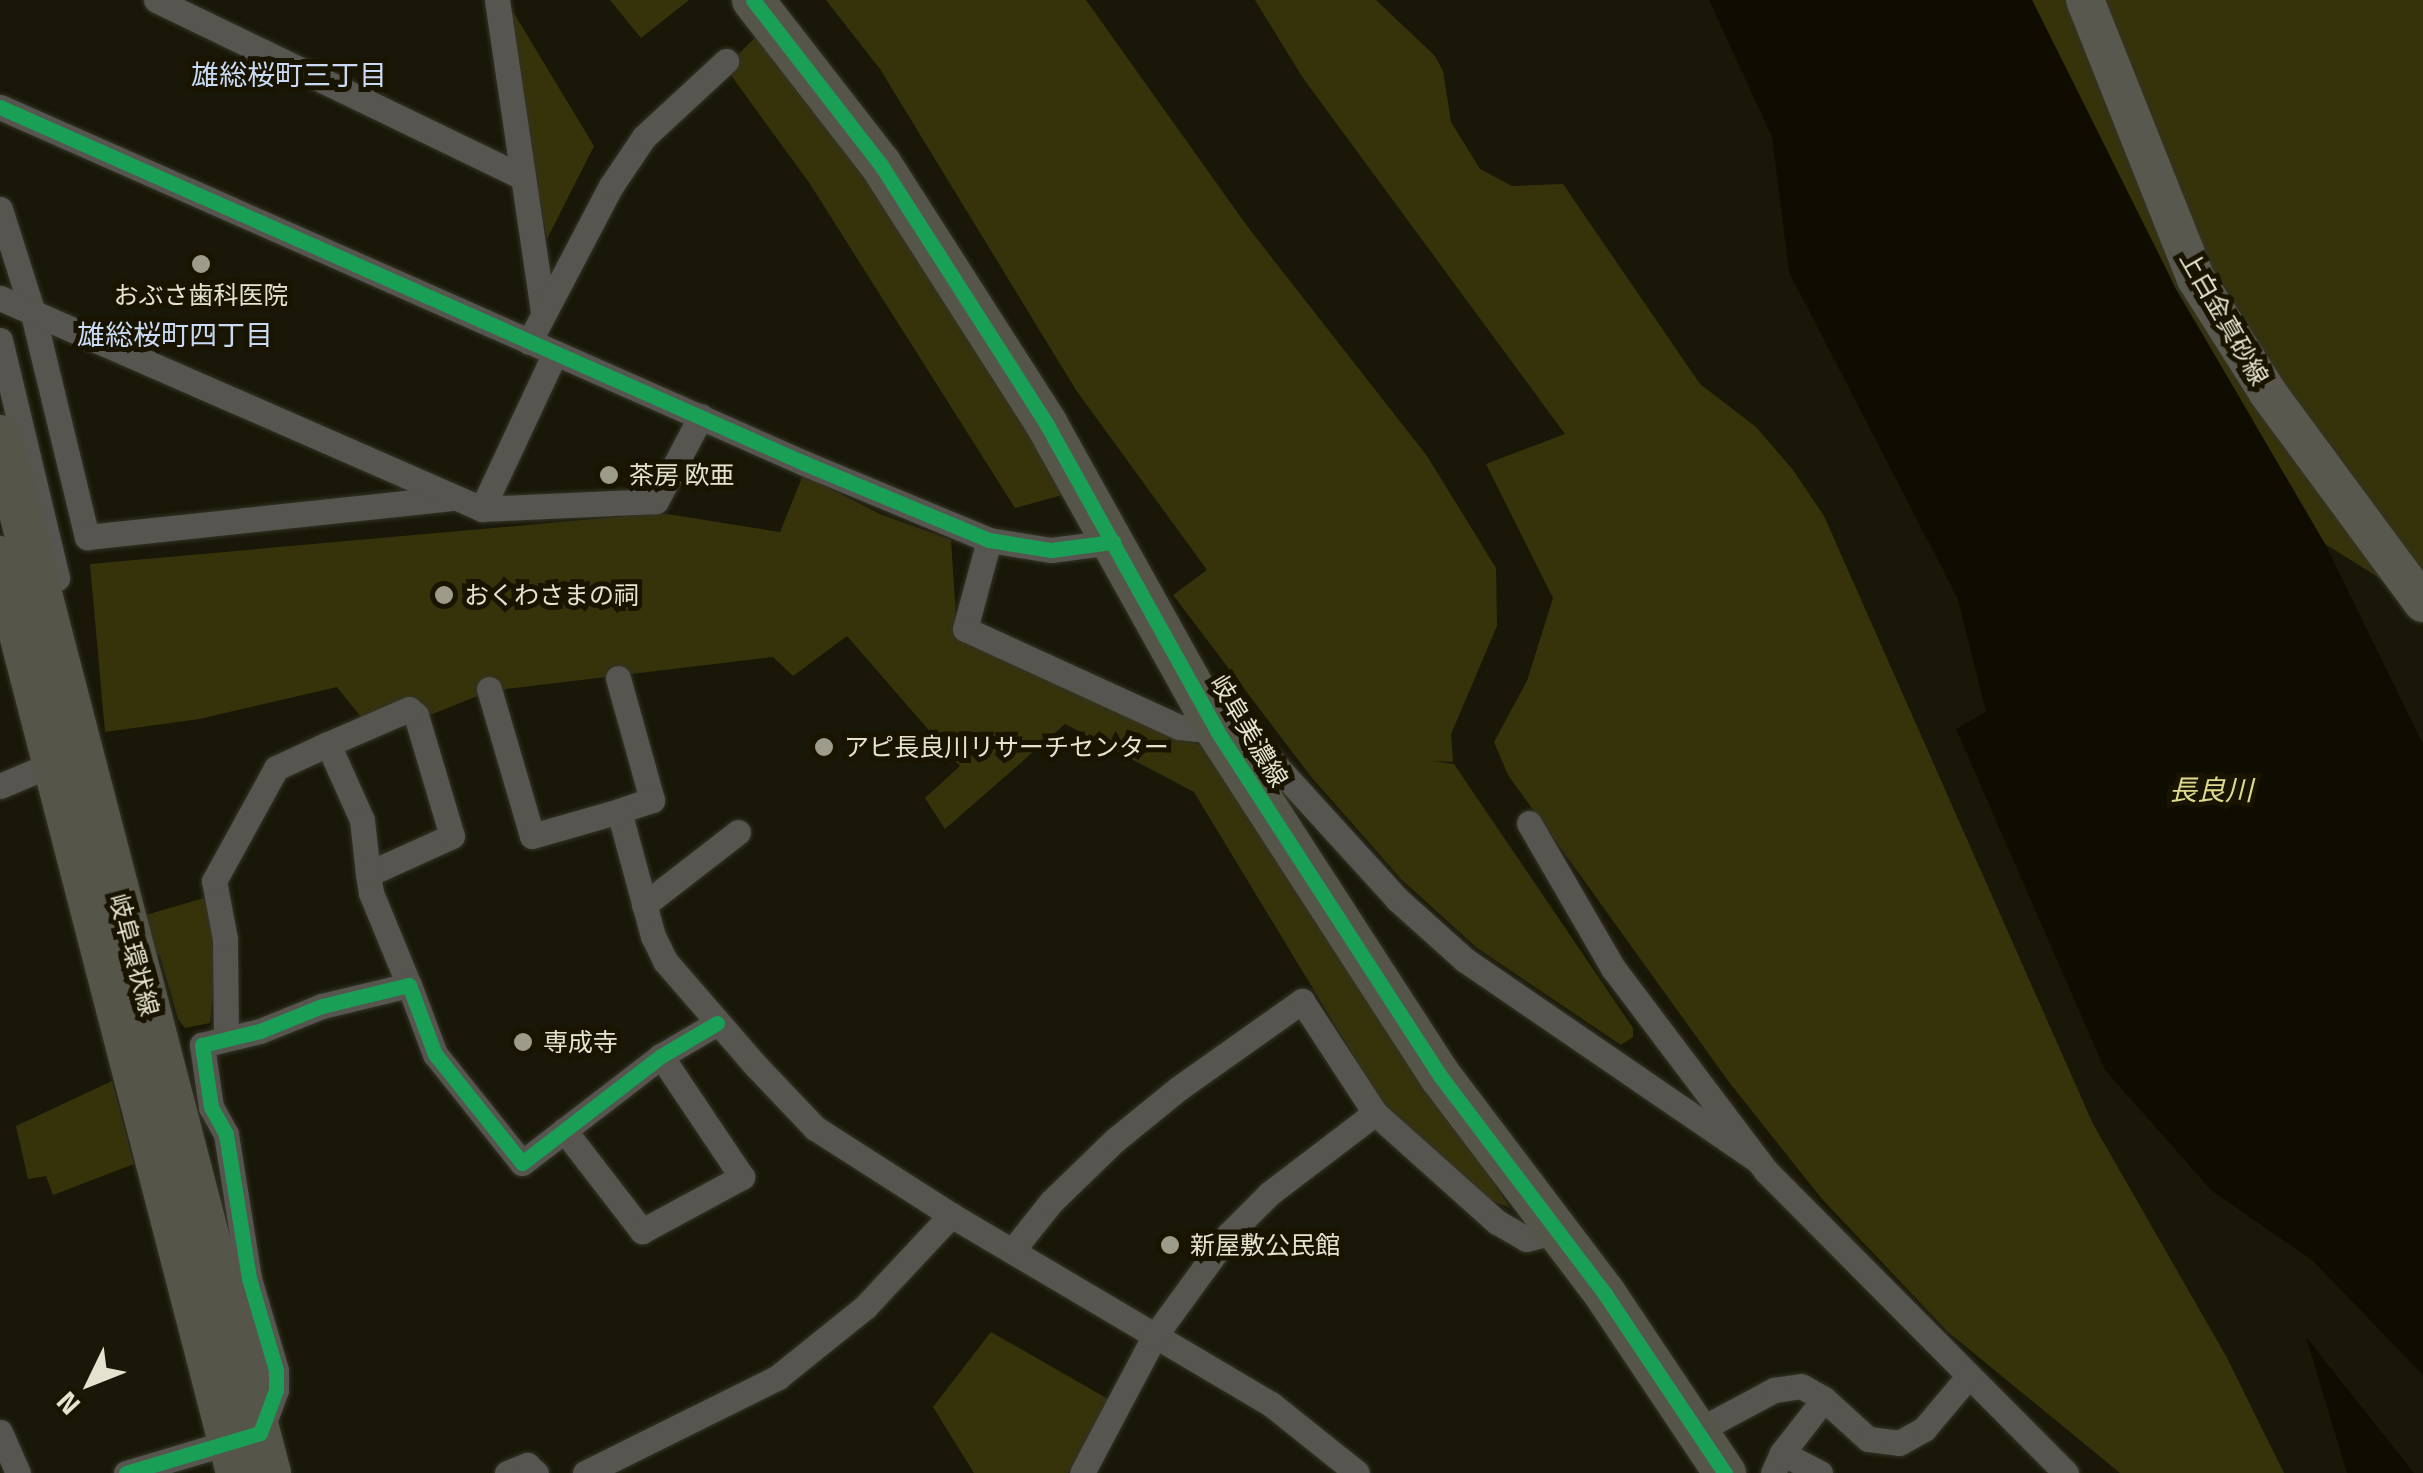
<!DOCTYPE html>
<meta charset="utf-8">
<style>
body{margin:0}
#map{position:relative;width:2423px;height:1473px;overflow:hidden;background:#191808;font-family:"Titillium Web","Noto Sans JP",sans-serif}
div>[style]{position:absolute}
.green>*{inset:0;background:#36330b}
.water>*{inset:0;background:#0f0c01}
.roads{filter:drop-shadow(0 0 2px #343326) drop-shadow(0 0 2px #343326)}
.minor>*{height:25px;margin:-12.5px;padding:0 12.5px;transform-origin:12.5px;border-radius:12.5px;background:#56554f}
.secondary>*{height:38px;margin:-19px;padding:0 19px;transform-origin:19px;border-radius:19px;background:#58584f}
.primary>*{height:42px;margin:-21px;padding:0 21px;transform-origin:21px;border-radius:21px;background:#56554a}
.cycleway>*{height:15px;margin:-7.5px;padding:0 7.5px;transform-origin:7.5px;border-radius:7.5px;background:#1a9f57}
.dots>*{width:28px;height:28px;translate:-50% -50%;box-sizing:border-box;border:5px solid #181400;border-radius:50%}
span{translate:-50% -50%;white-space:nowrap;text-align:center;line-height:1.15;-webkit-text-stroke:10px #181400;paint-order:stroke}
.poi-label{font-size:25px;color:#e4e3d0}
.left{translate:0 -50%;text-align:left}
.street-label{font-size:25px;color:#e4e3d0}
.neighbourhood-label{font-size:28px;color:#cad9f4}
.water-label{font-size:28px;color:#e0da8f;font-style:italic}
.north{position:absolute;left:40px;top:1333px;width:100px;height:100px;-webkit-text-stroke:8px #181400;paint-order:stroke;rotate:227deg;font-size:28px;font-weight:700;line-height:40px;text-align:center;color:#e4e3d0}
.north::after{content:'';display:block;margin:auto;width:35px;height:45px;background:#e4e3d0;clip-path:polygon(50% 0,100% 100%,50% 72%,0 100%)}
</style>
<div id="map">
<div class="green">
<div style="clip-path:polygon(610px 0,689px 0,641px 38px)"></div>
<div style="clip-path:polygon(826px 0,1086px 0,1247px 226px,1427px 456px,1496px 568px,1497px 626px,1451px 734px,1453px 762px,1432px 761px,1454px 764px,1633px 1028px,1633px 1037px,1621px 1045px,1477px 948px,1402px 880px,1312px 778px,1173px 595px,1207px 570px,1076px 390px,880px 69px)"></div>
<div style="clip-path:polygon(1255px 0,1376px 0,1435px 56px,1443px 71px,1451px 122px,1480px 169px,1512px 186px,1563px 184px,1700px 384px,1756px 427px,1793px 470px,1824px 516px,2093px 1124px,2226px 1356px,2284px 1473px,2120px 1473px,1948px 1332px,1822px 1199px,1729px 1082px,1508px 775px,1494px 742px,1527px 681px,1553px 598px,1486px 464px,1565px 434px,1303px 78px)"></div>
<div style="clip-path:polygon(2032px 0,2423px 0,2423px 605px,2325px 544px,2176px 289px)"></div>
<div style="clip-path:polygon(509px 5px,594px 146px,547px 239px,526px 130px)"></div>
<div style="clip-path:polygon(757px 36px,849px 150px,1066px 494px,1015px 508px,810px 184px,725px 67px)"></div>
<div style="clip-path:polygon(803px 475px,880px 514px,951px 540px,957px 632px,1214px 752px,1510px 1208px,1488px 1199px,1381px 1101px,1194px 792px,1065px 724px,945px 829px,925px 798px,960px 766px,847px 636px,793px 676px,773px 657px,706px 665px,490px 691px,430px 715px,414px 701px,365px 722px,337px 687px,199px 719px,105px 732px,90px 564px,661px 513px,780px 532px)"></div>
<div style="clip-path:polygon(204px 898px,217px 943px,210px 1023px,185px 1028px,178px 1019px,160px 956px,152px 948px,146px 915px)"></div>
<div style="clip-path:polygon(112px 1081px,134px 1164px,53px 1195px,46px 1176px,28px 1179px,16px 1126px)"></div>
<div style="clip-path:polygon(991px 1332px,1108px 1399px,1068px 1473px,974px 1473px,933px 1407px)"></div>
</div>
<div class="water">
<div style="clip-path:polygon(1709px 0,2032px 0,2176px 289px,2325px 544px,2423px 744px,2423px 1375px,2312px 1260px,2212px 1191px,2105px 1070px,1956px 729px,1986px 712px,1958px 599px,1789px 272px,1772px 137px)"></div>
<div style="clip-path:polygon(2306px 1337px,2414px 1473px,2347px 1473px)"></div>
</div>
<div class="roads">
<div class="minor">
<div style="left:156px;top:0;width:407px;rotate:25.8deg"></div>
<div style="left:497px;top:0;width:314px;rotate:81.6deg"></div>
<div style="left:0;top:107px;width:879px;rotate:23.88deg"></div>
<div style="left:804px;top:463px;width:200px;rotate:22.6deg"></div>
<div style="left:989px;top:540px;width:63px;rotate:9.2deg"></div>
<div style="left:1051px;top:550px;width:63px;rotate:-7.4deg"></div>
<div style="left:0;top:209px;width:106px;rotate:72.4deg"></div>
<div style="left:32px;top:310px;width:234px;rotate:76.4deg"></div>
<div style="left:87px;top:537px;width:365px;rotate:-6.1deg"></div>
<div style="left:0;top:298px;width:526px;rotate:23.64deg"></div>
<div style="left:482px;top:509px;width:174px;rotate:-2.6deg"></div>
<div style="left:656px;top:501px;width:96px;rotate:-62.1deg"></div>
<div style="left:0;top:340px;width:245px;rotate:76.5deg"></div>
<div style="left:529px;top:342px;width:176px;rotate:-62.3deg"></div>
<div style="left:611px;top:186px;width:59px;rotate:-56deg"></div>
<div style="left:644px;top:137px;width:112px;rotate:-42.8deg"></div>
<div style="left:482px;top:509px;width:172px;rotate:-64.9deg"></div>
<div style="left:989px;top:540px;width:92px;rotate:105.1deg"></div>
<div style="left:965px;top:629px;width:235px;rotate:24.6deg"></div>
<div style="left:1179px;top:727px;width:38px;rotate:6deg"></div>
<div style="left:1217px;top:731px;width:44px;rotate:20.1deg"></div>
<div style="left:1258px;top:746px;width:207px;rotate:47.7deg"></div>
<div style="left:1397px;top:899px;width:91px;rotate:41.9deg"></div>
<div style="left:1465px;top:960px;width:356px;rotate:34.4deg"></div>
<div style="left:618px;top:678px;width:127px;rotate:74.4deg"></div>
<div style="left:652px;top:800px;width:35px;rotate:162deg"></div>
<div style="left:619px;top:811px;width:130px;rotate:74.8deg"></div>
<div style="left:653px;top:936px;width:28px;rotate:64deg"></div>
<div style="left:665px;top:961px;width:139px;rotate:49.1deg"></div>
<div style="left:756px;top:1066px;width:86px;rotate:46.4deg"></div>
<div style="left:815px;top:1128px;width:161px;rotate:32.6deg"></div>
<div style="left:951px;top:1215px;width:372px;rotate:30.6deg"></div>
<div style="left:1271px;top:1404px;width:110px;rotate:38.7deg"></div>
<div style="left:489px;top:689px;width:153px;rotate:73.7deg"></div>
<div style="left:532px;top:836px;width:91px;rotate:-16deg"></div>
<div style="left:0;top:786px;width:56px;rotate:-22.9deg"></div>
<div style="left:1529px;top:823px;width:168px;rotate:59.9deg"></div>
<div style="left:1613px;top:968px;width:254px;rotate:53deg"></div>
<div style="left:1766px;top:1171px;width:426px;rotate:45.2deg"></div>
<div style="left:368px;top:874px;width:92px;rotate:-24.3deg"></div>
<div style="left:452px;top:836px;width:126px;rotate:-106.6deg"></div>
<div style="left:416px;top:715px;width:9px;rotate:-139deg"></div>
<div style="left:409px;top:709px;width:88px;rotate:156.6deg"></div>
<div style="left:328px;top:744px;width:83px;rotate:65.9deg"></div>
<div style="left:362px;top:820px;width:54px;rotate:83.7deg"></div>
<div style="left:368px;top:874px;width:19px;rotate:81deg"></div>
<div style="left:371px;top:893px;width:100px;rotate:67.6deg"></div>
<div style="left:644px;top:905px;width:119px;rotate:-37.8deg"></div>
<div style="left:226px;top:1038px;width:99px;rotate:-90.6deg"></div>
<div style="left:225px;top:939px;width:59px;rotate:-100.7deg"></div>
<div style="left:214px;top:881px;width:129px;rotate:-61.2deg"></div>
<div style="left:276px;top:768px;width:57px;rotate:-24.8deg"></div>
<div style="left:564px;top:1130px;width:128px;rotate:52.3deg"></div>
<div style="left:642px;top:1231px;width:114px;rotate:-28.4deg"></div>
<div style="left:742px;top:1177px;width:146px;rotate:-123.8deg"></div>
<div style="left:1012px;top:1251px;width:63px;rotate:-51.5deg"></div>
<div style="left:1051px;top:1202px;width:89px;rotate:-44.1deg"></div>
<div style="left:1115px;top:1140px;width:82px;rotate:-39.1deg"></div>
<div style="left:1179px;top:1088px;width:151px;rotate:-35.3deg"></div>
<div style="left:1302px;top:1001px;width:134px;rotate:56.9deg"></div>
<div style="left:1375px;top:1113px;width:164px;rotate:41.8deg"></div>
<div style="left:1497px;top:1222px;width:34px;rotate:30deg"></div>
<div style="left:1526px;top:1239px;width:29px;rotate:-14deg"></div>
<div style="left:1699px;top:1430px;width:85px;rotate:-28.1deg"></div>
<div style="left:1774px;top:1390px;width:27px;rotate:-8deg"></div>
<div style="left:1801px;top:1386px;width:26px;rotate:29deg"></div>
<div style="left:1824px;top:1399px;width:59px;rotate:42.3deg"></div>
<div style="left:1868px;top:1439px;width:31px;rotate:7deg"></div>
<div style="left:1899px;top:1443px;width:29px;rotate:-29deg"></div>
<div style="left:1924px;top:1429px;width:67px;rotate:-49.9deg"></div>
<div style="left:0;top:1432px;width:45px;rotate:66.3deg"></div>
<div style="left:1782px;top:1453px;width:43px;rotate:27.8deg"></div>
<div style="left:126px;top:1473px;width:140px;rotate:-16.6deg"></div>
<div style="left:260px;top:1433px;width:46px;rotate:-69.6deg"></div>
<div style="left:276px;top:1390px;width:20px;rotate:-90deg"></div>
<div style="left:276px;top:1370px;width:96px;rotate:-106.4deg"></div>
<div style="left:249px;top:1278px;width:146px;rotate:-99.1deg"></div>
<div style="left:226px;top:1134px;width:31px;rotate:-119deg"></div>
<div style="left:211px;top:1107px;width:63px;rotate:-98.3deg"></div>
<div style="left:202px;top:1045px;width:60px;rotate:-13.6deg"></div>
<div style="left:260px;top:1031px;width:67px;rotate:-22deg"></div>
<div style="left:322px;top:1006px;width:89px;rotate:-13.6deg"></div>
<div style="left:409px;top:985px;width:74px;rotate:69.4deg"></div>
<div style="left:435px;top:1054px;width:139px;rotate:51.4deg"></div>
<div style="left:522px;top:1163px;width:175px;rotate:-37.6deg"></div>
<div style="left:661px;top:1056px;width:65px;rotate:-30.5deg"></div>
<div style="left:507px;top:1473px;width:22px;rotate:-22deg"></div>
<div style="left:527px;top:1465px;width:12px;rotate:42deg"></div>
<div style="left:585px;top:1473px;width:216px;rotate:-26.4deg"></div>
<div style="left:778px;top:1377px;width:112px;rotate:-38.8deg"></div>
<div style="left:865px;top:1307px;width:126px;rotate:-46.9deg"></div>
<div style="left:1082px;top:1473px;width:154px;rotate:-62.1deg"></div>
<div style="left:1154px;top:1337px;width:127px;rotate:-53.9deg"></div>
<div style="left:1229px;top:1234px;width:58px;rotate:-45deg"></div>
<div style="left:1270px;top:1193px;width:132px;rotate:-37.3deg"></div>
<div style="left:1773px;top:1473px;width:22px;rotate:-66deg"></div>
<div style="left:1782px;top:1453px;width:68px;rotate:-52.1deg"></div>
</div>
<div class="secondary">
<div style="left:2085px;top:0;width:300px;rotate:68.3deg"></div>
<div style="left:2196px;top:279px;width:135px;rotate:57.7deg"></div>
<div style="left:2268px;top:393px;width:261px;rotate:53.6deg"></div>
</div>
<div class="primary">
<div style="left:753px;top:0;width:209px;rotate:52.2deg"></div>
<div style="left:881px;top:165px;width:308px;rotate:57.4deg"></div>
<div style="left:1047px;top:425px;width:350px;rotate:60.9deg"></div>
<div style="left:1217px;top:731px;width:412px;rotate:57.1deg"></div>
<div style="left:1441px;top:1077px;width:272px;rotate:52.9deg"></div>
<div style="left:1605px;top:1294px;width:216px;rotate:56.2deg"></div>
<div style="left:0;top:436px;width:1072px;rotate:75.41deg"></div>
<div style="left:0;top:557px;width:946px;rotate:75.49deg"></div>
</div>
</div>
<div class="cycleway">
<div style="left:753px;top:0;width:209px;rotate:52.2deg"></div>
<div style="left:881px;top:165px;width:308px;rotate:57.4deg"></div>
<div style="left:1047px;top:425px;width:350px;rotate:60.9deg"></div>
<div style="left:1217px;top:731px;width:412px;rotate:57.1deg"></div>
<div style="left:1441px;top:1077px;width:272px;rotate:52.9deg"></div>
<div style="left:1605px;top:1294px;width:216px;rotate:56.2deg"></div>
<div style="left:0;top:107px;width:879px;rotate:23.88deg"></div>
<div style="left:804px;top:463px;width:200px;rotate:22.6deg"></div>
<div style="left:989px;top:540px;width:63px;rotate:9.2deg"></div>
<div style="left:1051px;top:550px;width:63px;rotate:-7.4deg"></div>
<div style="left:126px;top:1473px;width:140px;rotate:-16.6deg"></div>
<div style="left:260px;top:1433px;width:46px;rotate:-69.6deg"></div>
<div style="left:276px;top:1390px;width:20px;rotate:-90deg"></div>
<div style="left:276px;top:1370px;width:96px;rotate:-106.4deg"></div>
<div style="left:249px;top:1278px;width:146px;rotate:-99.1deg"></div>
<div style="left:226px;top:1134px;width:31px;rotate:-119deg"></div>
<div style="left:211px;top:1107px;width:63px;rotate:-98.3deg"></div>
<div style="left:202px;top:1045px;width:60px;rotate:-13.6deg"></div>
<div style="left:260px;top:1031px;width:67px;rotate:-22deg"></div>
<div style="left:322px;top:1006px;width:89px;rotate:-13.6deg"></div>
<div style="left:409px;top:985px;width:74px;rotate:69.4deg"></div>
<div style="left:435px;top:1054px;width:139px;rotate:51.4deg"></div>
<div style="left:522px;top:1163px;width:175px;rotate:-37.6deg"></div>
<div style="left:661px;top:1056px;width:65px;rotate:-30.5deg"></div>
</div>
<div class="dots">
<div style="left:201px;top:264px;background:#9d9c8a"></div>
<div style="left:609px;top:475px;background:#9d9c8a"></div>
<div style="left:444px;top:595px;background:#9d9c8a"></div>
<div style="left:824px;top:747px;background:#9d9c8a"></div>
<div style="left:523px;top:1042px;background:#9d9c8a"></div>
<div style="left:1170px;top:1245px;background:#9d9c8a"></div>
</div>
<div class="poi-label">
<span style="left:201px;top:295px">おぶさ歯科医院</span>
<span class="left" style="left:629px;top:475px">茶房 欧亜</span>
<span class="left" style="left:464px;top:595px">おくわさまの祠</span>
<span class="left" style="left:844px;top:747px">アピ長良川リサーチセンター</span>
<span class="left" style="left:543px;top:1042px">専成寺</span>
<span class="left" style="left:1190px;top:1245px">新屋敷公民館</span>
</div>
<div class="street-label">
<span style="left:2224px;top:318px;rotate:60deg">上白金真砂線</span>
<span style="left:1249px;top:731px;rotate:59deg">岐阜美濃線</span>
<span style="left:134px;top:955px;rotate:75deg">岐阜環状線</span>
</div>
<div class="neighbourhood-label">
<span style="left:289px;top:75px">雄総桜町三丁目</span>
<span style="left:175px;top:335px">雄総桜町四丁目</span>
</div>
<div class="water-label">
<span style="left:2211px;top:790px">長良川</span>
</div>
<div class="north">N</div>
</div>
